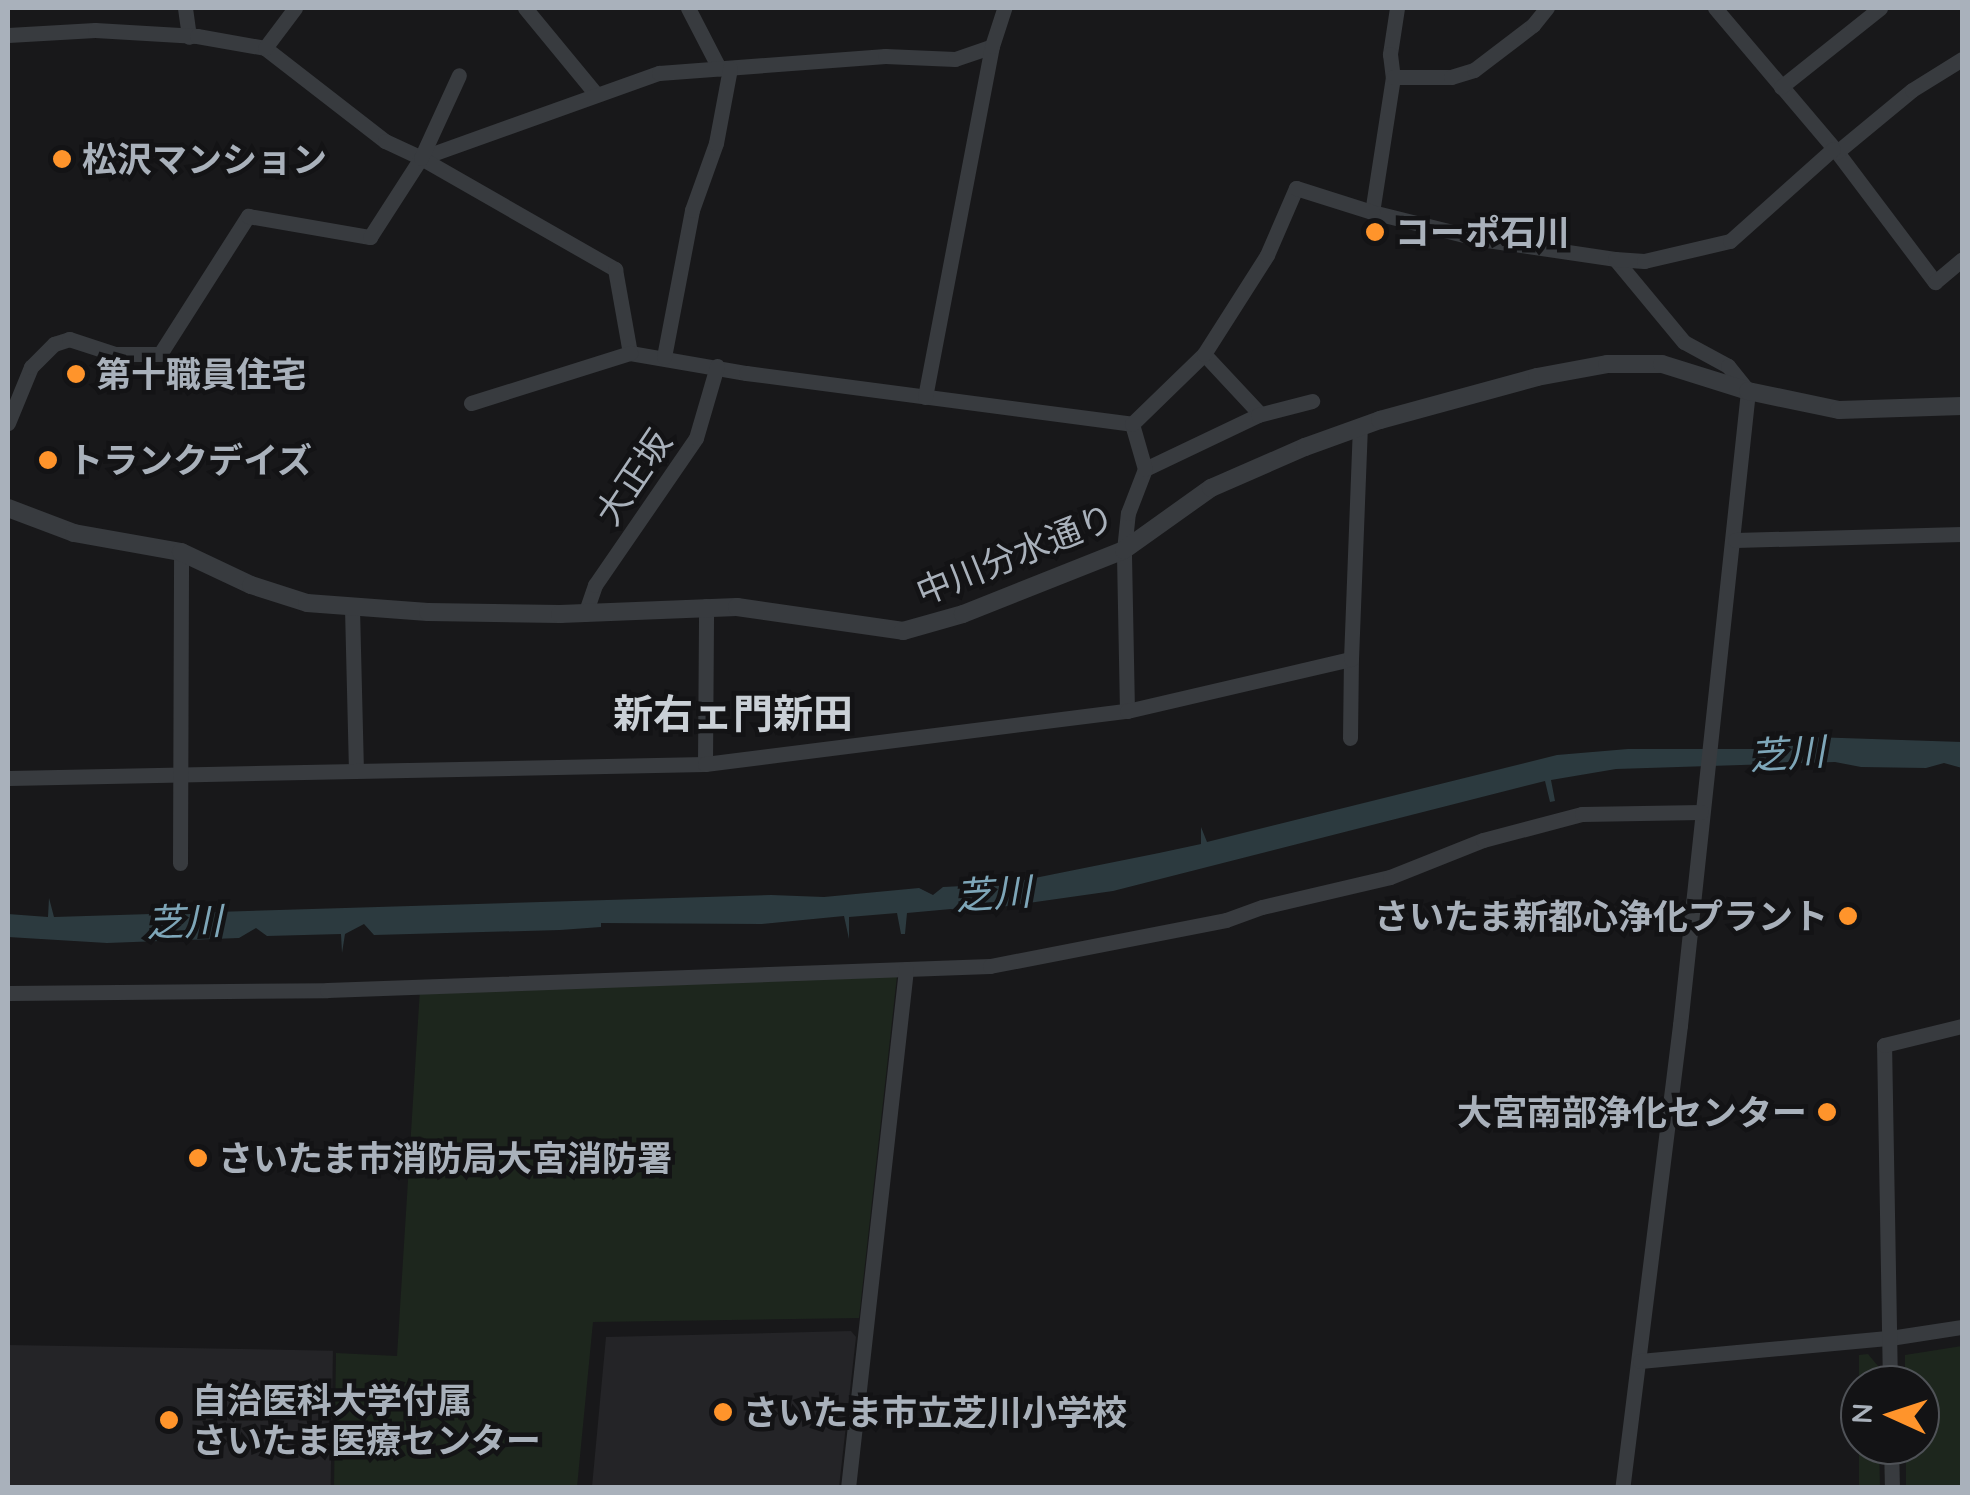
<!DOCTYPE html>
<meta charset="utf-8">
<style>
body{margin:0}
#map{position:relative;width:1970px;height:1495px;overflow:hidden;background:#18181a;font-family:Quicksand,"Noto Sans JP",sans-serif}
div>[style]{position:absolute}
.built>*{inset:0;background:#242427;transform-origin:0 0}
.green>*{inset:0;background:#1d261d}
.water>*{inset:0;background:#2c3a3f}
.minor>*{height:15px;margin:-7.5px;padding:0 7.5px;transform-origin:7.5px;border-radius:7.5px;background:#383b3f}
.tertiary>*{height:18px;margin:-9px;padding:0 9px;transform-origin:9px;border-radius:9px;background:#383b3f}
.dots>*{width:28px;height:28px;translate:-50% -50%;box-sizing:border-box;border:5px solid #131315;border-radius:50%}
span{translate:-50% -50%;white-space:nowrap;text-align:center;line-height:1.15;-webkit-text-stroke:9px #131315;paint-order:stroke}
.poi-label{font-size:35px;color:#a9b1bb;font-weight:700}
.left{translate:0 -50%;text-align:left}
.right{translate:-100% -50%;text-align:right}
.street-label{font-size:35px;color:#a9b1bb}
.water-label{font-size:38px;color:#7ea6b8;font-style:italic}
.quarter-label{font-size:40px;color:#cad0d6;font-weight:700}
.frame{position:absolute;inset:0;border:10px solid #a9b1bb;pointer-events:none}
.north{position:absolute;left:1840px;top:1365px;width:100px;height:100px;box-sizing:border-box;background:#131315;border:2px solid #4f5257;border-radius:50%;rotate:273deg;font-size:28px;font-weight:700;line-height:40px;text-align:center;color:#a9b1bb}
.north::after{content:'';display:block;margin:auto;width:35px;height:45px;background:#ff942b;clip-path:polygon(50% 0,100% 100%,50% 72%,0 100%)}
</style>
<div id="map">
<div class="built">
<div style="clip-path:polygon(851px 1331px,856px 1337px,839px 1487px,592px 1487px,606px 1337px)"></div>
<div style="left:8px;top:1345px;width:325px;height:142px;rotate:1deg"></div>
</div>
<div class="green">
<div style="clip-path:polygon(897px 976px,859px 1318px,593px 1322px,577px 1487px,334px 1488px,336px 1353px,397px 1356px,420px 989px)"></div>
<div style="clip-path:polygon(1962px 1346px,1962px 1487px,1906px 1487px,1906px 1445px,1920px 1445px,1920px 1385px,1905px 1385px,1905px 1355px)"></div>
<div style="clip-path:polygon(1868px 1354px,1878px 1366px,1878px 1385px,1860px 1385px,1860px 1445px,1879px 1445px,1880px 1487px,1859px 1487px,1859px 1355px)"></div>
</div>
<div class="water">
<div style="clip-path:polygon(1782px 736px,1962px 742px,1962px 768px,1944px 763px,1926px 768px,1861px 767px,1835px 762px,1616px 769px,1551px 780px,1555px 801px,1550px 802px,1545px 781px,1113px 891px,965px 912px,951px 909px,907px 913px,905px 934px,901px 934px,897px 913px,849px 917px,849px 939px,844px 916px,762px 924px,601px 923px,601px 927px,560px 930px,374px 935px,364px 924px,345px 934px,342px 953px,341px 934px,267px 936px,256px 928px,239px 938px,107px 943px,8px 937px,8px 914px,48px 917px,49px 898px,54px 917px,771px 895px,824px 897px,919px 888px,933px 895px,943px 887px,1005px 884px,1159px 853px,1201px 844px,1201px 827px,1207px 842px,1557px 755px,1628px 749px,1756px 749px)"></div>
</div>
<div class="minor">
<div style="left:185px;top:8px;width:29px;rotate:82deg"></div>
<div style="left:525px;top:8px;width:110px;rotate:50.5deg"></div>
<div style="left:688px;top:8px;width:68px;rotate:62.7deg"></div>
<div style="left:1397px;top:8px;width:47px;rotate:98.7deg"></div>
<div style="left:1390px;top:54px;width:23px;rotate:83deg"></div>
<div style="left:1393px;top:77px;width:137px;rotate:98.8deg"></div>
<div style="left:1372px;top:212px;width:111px;rotate:14deg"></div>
<div style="left:1480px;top:239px;width:136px;rotate:8.4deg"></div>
<div style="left:1615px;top:259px;width:108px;rotate:50.3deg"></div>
<div style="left:1684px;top:342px;width:50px;rotate:28.6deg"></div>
<div style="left:1728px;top:366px;width:32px;rotate:51deg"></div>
<div style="left:1748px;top:391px;width:638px;rotate:96.12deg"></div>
<div style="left:1680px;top:1025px;width:467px;rotate:97.1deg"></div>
<div style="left:1715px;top:8px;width:189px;rotate:49.7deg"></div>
<div style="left:1837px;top:152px;width:163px;rotate:53deg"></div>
<div style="left:1935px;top:282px;width:35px;rotate:-40deg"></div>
<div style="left:8px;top:35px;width:87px;rotate:-3.3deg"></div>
<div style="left:95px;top:30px;width:102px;rotate:3.4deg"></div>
<div style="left:197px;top:36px;width:69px;rotate:10deg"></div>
<div style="left:265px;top:48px;width:152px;rotate:37.8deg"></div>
<div style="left:385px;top:141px;width:40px;rotate:25deg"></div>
<div style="left:421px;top:158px;width:253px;rotate:-19.7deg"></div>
<div style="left:659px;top:73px;width:227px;rotate:-4.3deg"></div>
<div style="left:885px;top:56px;width:70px;rotate:2.5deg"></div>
<div style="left:955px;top:59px;width:39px;rotate:-19deg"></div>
<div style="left:265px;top:48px;width:50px;rotate:-53.1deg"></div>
<div style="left:1393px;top:77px;width:58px"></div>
<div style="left:1451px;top:77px;width:24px;rotate:-17deg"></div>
<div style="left:1474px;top:70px;width:74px;rotate:-37.3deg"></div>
<div style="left:1533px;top:25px;width:22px;rotate:-51deg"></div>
<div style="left:1781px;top:87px;width:127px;rotate:-38.6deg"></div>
<div style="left:1837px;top:152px;width:97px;rotate:-39.6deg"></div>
<div style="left:1912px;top:90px;width:59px;rotate:-31.8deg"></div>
<div style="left:421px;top:158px;width:224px;rotate:29.8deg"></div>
<div style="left:615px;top:269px;width:85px;rotate:79.9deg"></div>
<div style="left:630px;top:353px;width:118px;rotate:9.8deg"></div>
<div style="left:746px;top:373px;width:389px;rotate:7.5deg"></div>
<div style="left:1615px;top:259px;width:29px;rotate:4deg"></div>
<div style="left:1644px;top:261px;width:88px;rotate:-13.1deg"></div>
<div style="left:1730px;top:241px;width:138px;rotate:-41.8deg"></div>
<div style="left:1204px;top:354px;width:82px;rotate:47deg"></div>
<div style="left:664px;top:357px;width:150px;rotate:-79.2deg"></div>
<div style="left:692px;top:210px;width:71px;rotate:-70.3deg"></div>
<div style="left:716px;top:143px;width:76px;rotate:-79.4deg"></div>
<div style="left:925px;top:397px;width:357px;rotate:-79.2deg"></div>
<div style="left:992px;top:46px;width:40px;rotate:-72deg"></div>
<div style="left:471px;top:403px;width:167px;rotate:-17.5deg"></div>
<div style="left:8px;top:423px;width:61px;rotate:-67.7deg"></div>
<div style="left:31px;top:367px;width:33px;rotate:-45deg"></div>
<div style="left:54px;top:344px;width:16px;rotate:-18deg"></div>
<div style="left:69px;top:339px;width:48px;rotate:18.1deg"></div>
<div style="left:115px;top:354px;width:45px"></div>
<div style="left:160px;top:354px;width:164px;rotate:-57.5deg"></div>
<div style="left:248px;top:216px;width:124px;rotate:9.8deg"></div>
<div style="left:370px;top:237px;width:94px;rotate:-57.2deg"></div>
<div style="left:421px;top:158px;width:91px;rotate:-65.4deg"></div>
<div style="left:1145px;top:469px;width:125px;rotate:-25.5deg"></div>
<div style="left:1258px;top:415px;width:56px;rotate:-14.5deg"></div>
<div style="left:1735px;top:540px;width:227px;rotate:-1.5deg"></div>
<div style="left:352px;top:608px;width:162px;rotate:88.6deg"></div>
<div style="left:585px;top:614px;width:31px;rotate:-71deg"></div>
<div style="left:595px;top:585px;width:178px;rotate:-55.5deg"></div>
<div style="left:696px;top:438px;width:75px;rotate:-73.7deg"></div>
<div style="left:1127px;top:711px;width:161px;rotate:-91.1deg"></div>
<div style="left:1124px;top:550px;width:37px;rotate:-84deg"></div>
<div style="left:1128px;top:513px;width:47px;rotate:-68.9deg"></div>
<div style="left:1145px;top:469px;width:47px;rotate:-106.1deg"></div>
<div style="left:1132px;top:424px;width:100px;rotate:-44.2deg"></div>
<div style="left:1204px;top:354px;width:117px;rotate:-57.5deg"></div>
<div style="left:1267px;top:255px;width:73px;rotate:-66.6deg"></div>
<div style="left:1296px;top:188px;width:80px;rotate:17.5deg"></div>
<div style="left:1350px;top:738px;width:79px;rotate:-89.3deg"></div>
<div style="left:705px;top:764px;width:158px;rotate:-89.6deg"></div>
<div style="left:9px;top:778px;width:696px;rotate:-1.15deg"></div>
<div style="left:705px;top:764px;width:425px;rotate:-7.2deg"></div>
<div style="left:1127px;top:711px;width:230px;rotate:-13.1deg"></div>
<div style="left:1351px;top:659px;width:231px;rotate:-87.8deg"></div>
<div style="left:180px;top:863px;width:311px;rotate:-89.8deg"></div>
<div style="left:8px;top:993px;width:319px;rotate:-0.5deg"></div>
<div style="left:327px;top:990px;width:663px;rotate:-2.07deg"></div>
<div style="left:990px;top:966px;width:240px;rotate:-11deg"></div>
<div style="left:1226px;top:920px;width:38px;rotate:-20deg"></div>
<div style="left:1262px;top:907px;width:131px;rotate:-13.2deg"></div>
<div style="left:1390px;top:877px;width:100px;rotate:-21.7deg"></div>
<div style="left:1483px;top:840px;width:102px;rotate:-14.7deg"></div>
<div style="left:1582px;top:814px;width:119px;rotate:-1deg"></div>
<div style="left:1640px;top:1361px;width:251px;rotate:-5.3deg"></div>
<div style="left:1890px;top:1338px;width:73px;rotate:-8.7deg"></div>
<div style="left:1890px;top:1385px;width:340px;rotate:-91deg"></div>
<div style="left:1884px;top:1045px;width:80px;rotate:-13.7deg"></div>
<div style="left:1891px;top:1445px;width:43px;rotate:88.7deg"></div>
<div style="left:848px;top:1488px;width:522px;rotate:-83.62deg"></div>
</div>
<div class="tertiary">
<div style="left:8px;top:508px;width:71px;rotate:20.7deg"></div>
<div style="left:74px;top:533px;width:109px;rotate:10.1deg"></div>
<div style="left:181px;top:552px;width:77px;rotate:25.2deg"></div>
<div style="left:251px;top:585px;width:59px;rotate:17.8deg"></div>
<div style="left:307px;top:603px;width:121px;rotate:4.3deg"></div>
<div style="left:428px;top:612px;width:132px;rotate:0.9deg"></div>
<div style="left:560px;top:614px;width:177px;rotate:-2.3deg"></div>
<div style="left:737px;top:607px;width:168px;rotate:8.2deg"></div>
<div style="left:903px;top:631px;width:62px;rotate:-15.8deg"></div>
<div style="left:963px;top:614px;width:173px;rotate:-21.7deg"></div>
<div style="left:1124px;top:550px;width:107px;rotate:-35.5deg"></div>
<div style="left:1211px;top:488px;width:103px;rotate:-23.6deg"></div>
<div style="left:1305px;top:447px;width:80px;rotate:-19.8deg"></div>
<div style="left:1380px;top:420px;width:163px;rotate:-15.3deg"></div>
<div style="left:1537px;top:377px;width:71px;rotate:-10.5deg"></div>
<div style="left:1607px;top:364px;width:55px"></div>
<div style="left:1662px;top:364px;width:90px;rotate:17.4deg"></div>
<div style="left:1748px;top:391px;width:93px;rotate:11.8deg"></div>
<div style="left:1839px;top:410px;width:123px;rotate:-1.9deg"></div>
</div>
<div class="dots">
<div style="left:62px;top:159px;background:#ff942b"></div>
<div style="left:1375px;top:232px;background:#ff942b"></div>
<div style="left:76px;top:374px;background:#ff942b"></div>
<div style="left:48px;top:460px;background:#ff942b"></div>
<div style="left:1848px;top:916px;background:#ff942b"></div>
<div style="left:1827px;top:1112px;background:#ff942b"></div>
<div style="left:198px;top:1158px;background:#ff942b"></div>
<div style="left:723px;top:1412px;background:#ff942b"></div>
<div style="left:169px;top:1420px;background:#ff942b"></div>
</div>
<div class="poi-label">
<span class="left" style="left:82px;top:159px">松沢マンション</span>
<span class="left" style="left:1395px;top:232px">コーポ石川</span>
<span class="left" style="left:96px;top:374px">第十職員住宅</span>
<span class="left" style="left:68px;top:460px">トランクデイズ</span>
<span class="right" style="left:1828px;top:916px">さいたま新都心浄化プラント</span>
<span class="right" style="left:1807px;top:1112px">大宮南部浄化センター</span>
<span class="left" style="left:218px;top:1158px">さいたま市消防局大宮消防署</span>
<span class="left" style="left:192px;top:1420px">自治医科大学付属<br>さいたま医療センター</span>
<span class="left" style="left:743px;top:1412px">さいたま市立芝川小学校</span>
</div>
<div class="street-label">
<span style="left:633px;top:477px;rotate:-56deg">大正坂</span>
<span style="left:1015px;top:554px;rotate:-22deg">中川分水通り</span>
</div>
<div class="water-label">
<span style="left:1787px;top:754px;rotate:-4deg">芝川</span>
<span style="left:993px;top:894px;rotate:-4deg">芝川</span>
<span style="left:184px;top:922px;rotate:-2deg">芝川</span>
</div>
<div class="quarter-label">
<span style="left:733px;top:713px">新右ェ門新田</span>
</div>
<div class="frame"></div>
<div class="north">N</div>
</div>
